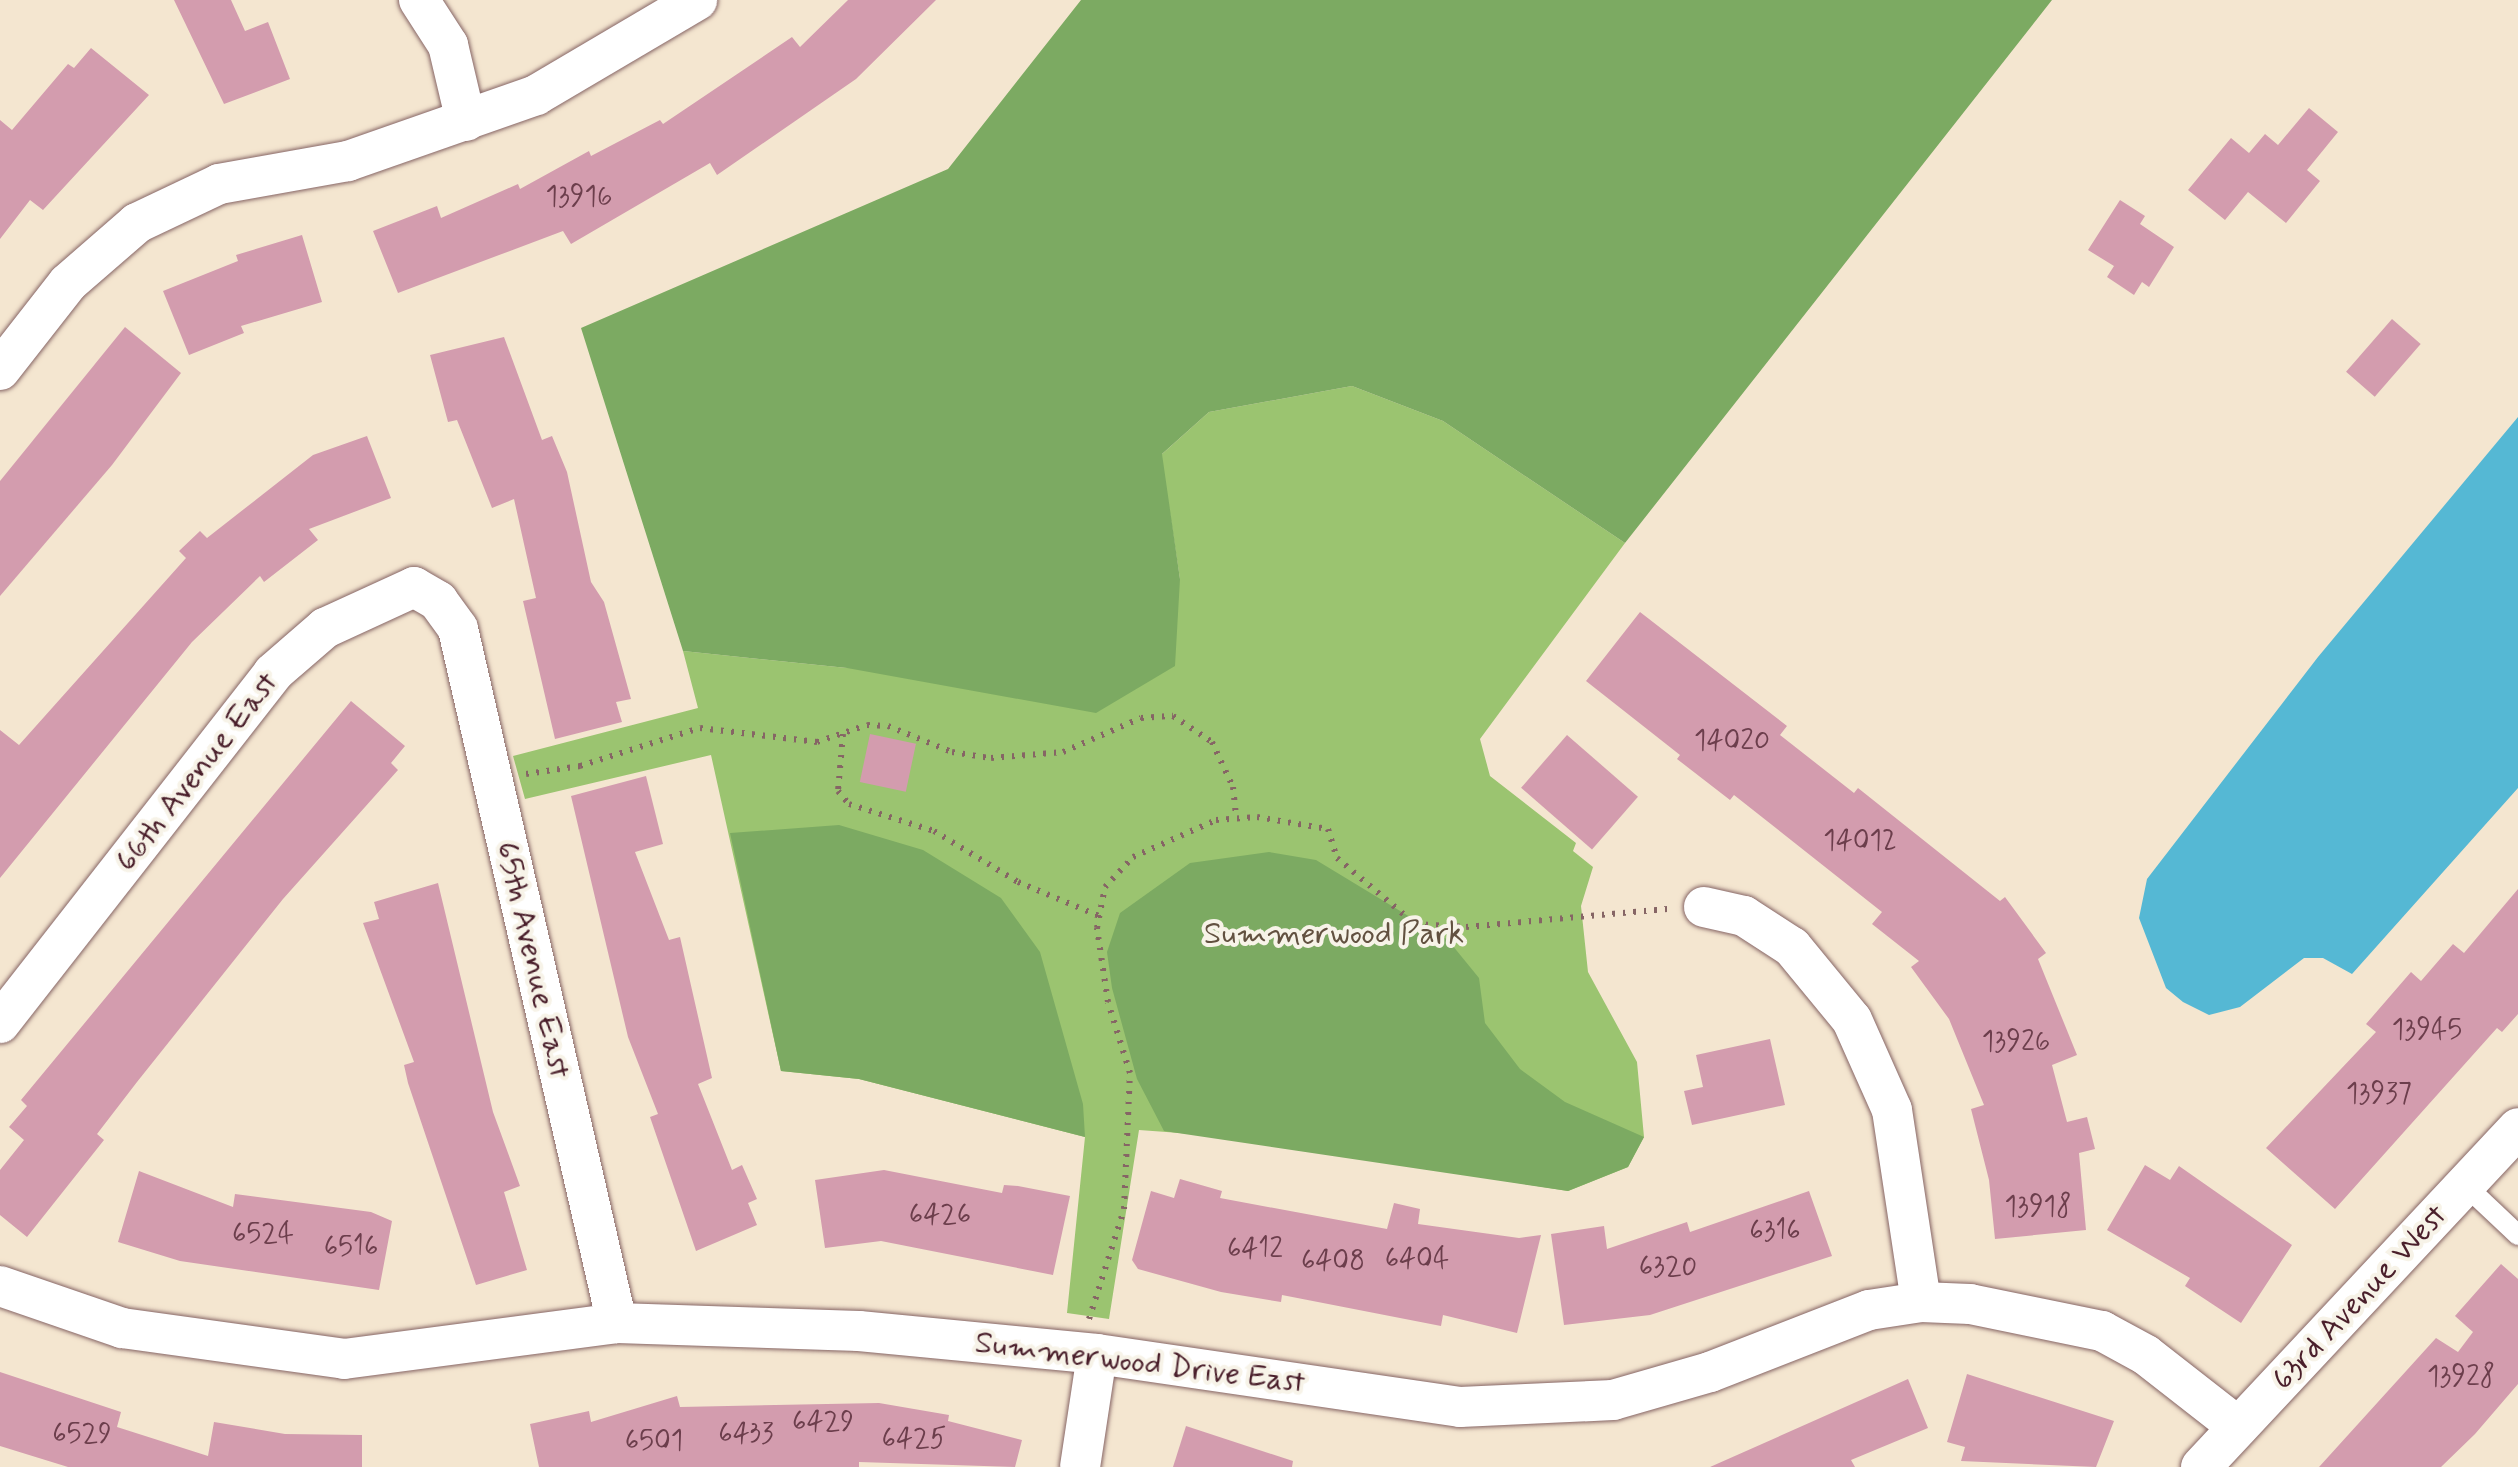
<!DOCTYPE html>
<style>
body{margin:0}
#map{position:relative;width:2518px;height:1467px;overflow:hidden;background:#f4e6d0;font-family:Mynerve,sans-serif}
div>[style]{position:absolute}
.green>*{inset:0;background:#9bc470}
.forest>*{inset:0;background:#7caa62}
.water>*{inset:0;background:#55b8d4}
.building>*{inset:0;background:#d39cae;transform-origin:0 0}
.path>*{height:6px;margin-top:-3px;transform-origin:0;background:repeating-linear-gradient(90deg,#866565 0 2.5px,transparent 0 10.5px)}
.roads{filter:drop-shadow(0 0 2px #866565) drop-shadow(0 0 2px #866565)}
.lane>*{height:20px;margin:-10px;padding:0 10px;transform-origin:10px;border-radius:10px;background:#fff}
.street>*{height:40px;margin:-20px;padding:0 20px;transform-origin:20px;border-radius:20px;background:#fff}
span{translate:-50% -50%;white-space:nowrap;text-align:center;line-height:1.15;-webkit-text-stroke:8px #f7f3e8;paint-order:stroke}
.number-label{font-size:28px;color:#6c3e4c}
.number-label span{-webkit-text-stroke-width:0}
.street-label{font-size:32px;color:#4a1f2b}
.park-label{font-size:32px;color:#625140}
</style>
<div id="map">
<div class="green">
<div style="clip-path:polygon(1352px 386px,1443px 421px,1625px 543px,1480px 739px,1490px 776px,1576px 843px,1573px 851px,1593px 867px,1581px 906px,1588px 972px,1637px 1062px,1644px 1137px,1628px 1167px,1568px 1191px,1221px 1136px,1139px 1130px,1109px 1319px,1067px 1313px,1085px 1137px,859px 1079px,781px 1071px,711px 755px,525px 799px,513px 756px,698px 708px,683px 651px,847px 668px,1180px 579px,1161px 455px,1209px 412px)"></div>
</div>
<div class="forest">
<div style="clip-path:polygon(1081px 0,2052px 0,1625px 543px,1443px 421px,1352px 386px,1209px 412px,1162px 454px,1180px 579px,1175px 666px,1096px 713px,847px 668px,683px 651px,581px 328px,948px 169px)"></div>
<div style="clip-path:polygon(839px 825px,923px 850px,1001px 898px,1040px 952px,1083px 1104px,1085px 1137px,859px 1079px,781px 1071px,730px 833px)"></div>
<div style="clip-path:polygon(1269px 852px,1316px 860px,1448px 940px,1479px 978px,1485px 1023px,1520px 1069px,1565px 1102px,1644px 1137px,1628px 1167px,1568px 1191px,1164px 1131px,1137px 1079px,1112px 988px,1107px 952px,1120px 913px,1190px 863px)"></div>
</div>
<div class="water">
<div style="clip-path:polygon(2518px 417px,2518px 788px,2352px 974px,2323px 958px,2304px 958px,2240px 1007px,2209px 1015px,2183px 1002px,2166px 988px,2139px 918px,2147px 879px,2318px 657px)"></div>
</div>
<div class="building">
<div style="clip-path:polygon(174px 0,231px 0,245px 31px,268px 22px,290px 79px,224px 104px)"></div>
<div style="clip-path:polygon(848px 0,936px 0,856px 79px,717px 175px,710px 163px,571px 244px,563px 231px,398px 293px,373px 231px,437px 206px,441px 218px,518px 184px,520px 189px,589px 151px,591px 156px,660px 120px,663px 124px,792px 37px,800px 47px)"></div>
<div style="clip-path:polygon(91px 48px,149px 95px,43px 210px,30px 200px,0 239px,0 120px,12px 130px,68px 64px,74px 68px)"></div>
<div style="clip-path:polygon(2309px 108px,2338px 132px,2307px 170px,2320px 181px,2286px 223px,2248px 192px,2225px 220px,2188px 190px,2231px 138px,2249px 153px,2265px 134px,2278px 145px)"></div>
<div style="clip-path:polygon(2120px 200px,2145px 216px,2140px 224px,2174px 247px,2149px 287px,2142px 282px,2134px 295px,2107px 277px,2114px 266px,2088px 250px)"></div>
<div style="clip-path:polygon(302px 235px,322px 302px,241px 326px,244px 333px,189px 355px,163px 291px,238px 261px,236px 255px)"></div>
<div style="left:2392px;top:319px;width:38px;height:70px;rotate:41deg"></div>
<div style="clip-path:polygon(125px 327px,181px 373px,112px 465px,0 596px,0 481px)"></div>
<div style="clip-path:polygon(504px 337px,542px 440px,552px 436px,567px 472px,591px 582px,604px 602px,631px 699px,616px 702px,622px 722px,555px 739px,523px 601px,536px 598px,514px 499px,492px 508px,457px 420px,448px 422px,430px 355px)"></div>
<div style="clip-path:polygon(367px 436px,391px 498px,309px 529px,318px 540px,264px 582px,260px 576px,192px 642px,0 878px,0 730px,19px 745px,186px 558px,179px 551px,200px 531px,207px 538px,313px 455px)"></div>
<div style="clip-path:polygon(1640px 612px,1787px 726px,1780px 735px,1854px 793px,1858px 788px,2000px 901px,2005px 897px,2046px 953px,2038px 959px,2077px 1055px,2052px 1065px,2067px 1122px,2087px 1117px,2095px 1149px,2079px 1153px,2086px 1230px,1995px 1239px,1989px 1180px,1971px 1109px,1984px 1105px,1949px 1019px,1911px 967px,1919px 961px,1872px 924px,1882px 912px,1734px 795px,1730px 800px,1677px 759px,1680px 755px,1586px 681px)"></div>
<div style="clip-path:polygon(351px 701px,405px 746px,391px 763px,398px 770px,283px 899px,137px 1082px,97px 1134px,104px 1140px,27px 1237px,0 1215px,0 1170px,24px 1140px,9px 1127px,27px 1106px,21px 1100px)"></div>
<div style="left:870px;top:734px;width:47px;height:49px;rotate:12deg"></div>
<div style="left:1567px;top:735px;width:94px;height:70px;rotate:41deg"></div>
<div style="clip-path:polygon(646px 776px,663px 844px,635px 852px,669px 940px,680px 937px,712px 1078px,698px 1084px,732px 1170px,742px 1165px,757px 1199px,748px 1203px,757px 1225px,696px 1251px,650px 1117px,658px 1114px,628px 1037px,571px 796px)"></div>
<div style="clip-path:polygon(438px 883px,493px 1112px,520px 1186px,504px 1192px,527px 1270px,476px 1285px,408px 1083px,404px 1065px,414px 1062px,363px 923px,379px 919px,374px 902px)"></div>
<div style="clip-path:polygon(2518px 889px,2518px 1014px,2502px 1032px,2497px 1028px,2335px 1209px,2266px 1148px,2376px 1032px,2366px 1024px,2411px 972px,2421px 981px,2453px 944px,2464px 953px)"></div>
<div style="clip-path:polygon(1770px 1039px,1785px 1105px,1692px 1125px,1684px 1091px,1703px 1087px,1696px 1055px)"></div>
<div style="clip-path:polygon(2145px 1165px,2170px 1180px,2179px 1166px,2292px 1245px,2241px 1323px,2185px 1286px,2190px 1278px,2107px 1230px)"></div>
<div style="clip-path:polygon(884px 1170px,1002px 1193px,1004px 1185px,1018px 1186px,1070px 1196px,1053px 1275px,881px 1241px,825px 1248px,815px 1180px)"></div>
<div style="clip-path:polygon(139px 1171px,233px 1207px,235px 1194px,371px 1212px,392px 1221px,379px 1290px,180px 1261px,118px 1242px)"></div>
<div style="clip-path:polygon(1180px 1179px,1222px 1191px,1220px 1198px,1387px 1229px,1394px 1203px,1420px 1209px,1418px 1224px,1519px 1238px,1541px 1235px,1517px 1333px,1443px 1315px,1441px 1326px,1282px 1295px,1281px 1302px,1221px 1292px,1138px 1269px,1132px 1260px,1151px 1191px,1174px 1198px)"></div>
<div style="clip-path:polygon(1809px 1191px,1832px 1256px,1650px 1315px,1564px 1325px,1551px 1234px,1604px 1226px,1607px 1249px,1687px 1222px,1690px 1232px)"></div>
<div style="clip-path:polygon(2501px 1264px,2518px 1279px,2518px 1384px,2475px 1434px,2441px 1467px,2319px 1467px,2436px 1338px,2458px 1352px,2473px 1332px,2455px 1316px)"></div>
<div style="clip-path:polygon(0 1372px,121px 1412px,117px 1427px,208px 1456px,214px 1422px,285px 1434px,362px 1435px,362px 1467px,68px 1467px,0 1446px)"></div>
<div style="clip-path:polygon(1967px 1374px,2114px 1421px,2096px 1467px,1961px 1461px,1965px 1447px,1947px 1442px)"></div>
<div style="clip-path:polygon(1908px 1379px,1928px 1428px,1851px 1460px,1855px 1467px,1710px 1467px)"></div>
<div style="clip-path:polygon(677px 1396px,680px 1407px,879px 1403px,949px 1415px,948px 1421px,1022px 1440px,1015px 1467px,859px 1462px,859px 1467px,539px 1467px,530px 1424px,589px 1411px,591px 1422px)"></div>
<div style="clip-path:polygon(1186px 1426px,1293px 1461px,1292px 1467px,1173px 1467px)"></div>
</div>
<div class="path">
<div style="left:843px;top:734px;width:57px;rotate:95deg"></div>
<div style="left:838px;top:791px;width:17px;rotate:50deg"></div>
<div style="left:849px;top:804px;width:89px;rotate:17.6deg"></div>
<div style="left:934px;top:831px;width:98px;rotate:31.3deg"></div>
<div style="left:1018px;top:882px;width:88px;rotate:22.8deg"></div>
<div style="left:526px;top:774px;width:55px;rotate:-8.4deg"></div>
<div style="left:580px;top:766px;width:126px;rotate:-17.6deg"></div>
<div style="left:700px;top:728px;width:118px;rotate:6.8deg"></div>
<div style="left:817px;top:742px;width:53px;rotate:-18.8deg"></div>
<div style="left:867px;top:725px;width:21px;rotate:3deg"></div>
<div style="left:888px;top:726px;width:69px;rotate:22.1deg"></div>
<div style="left:952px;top:752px;width:39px;rotate:9deg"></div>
<div style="left:991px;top:758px;width:72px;rotate:-4.8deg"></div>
<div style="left:1063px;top:752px;width:85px;rotate:-23.6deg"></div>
<div style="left:1141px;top:718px;width:32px;rotate:-4deg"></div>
<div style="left:1173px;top:716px;width:47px;rotate:33.7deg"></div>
<div style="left:1212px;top:742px;width:50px;rotate:65deg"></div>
<div style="left:1233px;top:787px;width:29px;rotate:84deg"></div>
<div style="left:1089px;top:1319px;width:115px;rotate:-72.3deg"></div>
<div style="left:1124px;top:1209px;width:136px;rotate:-87.5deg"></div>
<div style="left:1130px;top:1073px;width:74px;rotate:-107.2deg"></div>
<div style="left:1108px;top:1002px;width:75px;rotate:-98.5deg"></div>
<div style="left:1097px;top:928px;width:42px;rotate:-79deg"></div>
<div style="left:1105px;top:887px;width:41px;rotate:-47deg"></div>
<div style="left:1133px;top:857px;width:91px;rotate:-24deg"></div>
<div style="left:1216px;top:820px;width:41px;rotate:-4.2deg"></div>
<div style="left:1257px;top:817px;width:72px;rotate:9.6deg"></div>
<div style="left:1328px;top:829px;width:30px;rotate:73deg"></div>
<div style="left:1337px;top:858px;width:102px;rotate:40.2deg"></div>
<div style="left:1415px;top:924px;width:51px;rotate:3.4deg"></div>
<div style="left:1466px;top:927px;width:202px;rotate:-5.1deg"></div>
</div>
<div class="roads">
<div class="lane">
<div style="left:2465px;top:1185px;width:73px;rotate:43.3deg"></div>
</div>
<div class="street">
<div style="left:419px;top:0;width:54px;rotate:57.2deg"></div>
<div style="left:448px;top:45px;width:78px;rotate:76.7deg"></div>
<div style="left:0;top:370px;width:110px;rotate:-52deg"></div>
<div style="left:68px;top:283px;width:91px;rotate:-41deg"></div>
<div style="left:137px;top:223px;width:91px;rotate:-25.4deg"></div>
<div style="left:219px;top:184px;width:131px;rotate:-10.1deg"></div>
<div style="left:348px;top:161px;width:199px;rotate:-19.3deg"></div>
<div style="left:536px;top:95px;width:187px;rotate:-30.5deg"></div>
<div style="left:1704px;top:907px;width:41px;rotate:12.7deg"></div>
<div style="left:1744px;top:916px;width:57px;rotate:32.9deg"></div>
<div style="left:1792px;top:947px;width:94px;rotate:50.6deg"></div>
<div style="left:1852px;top:1020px;width:98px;rotate:66deg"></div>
<div style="left:1892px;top:1110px;width:194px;rotate:81.4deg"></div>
<div style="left:0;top:1023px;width:444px;rotate:-52deg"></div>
<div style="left:273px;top:673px;width:69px;rotate:-40.9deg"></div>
<div style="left:325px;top:628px;width:98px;rotate:-24.7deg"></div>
<div style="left:414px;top:587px;width:28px;rotate:30deg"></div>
<div style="left:438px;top:601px;width:34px;rotate:54deg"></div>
<div style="left:458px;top:629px;width:712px;rotate:77.1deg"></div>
<div style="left:0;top:1286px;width:129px;rotate:19deg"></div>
<div style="left:122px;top:1328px;width:224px;rotate:7.9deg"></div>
<div style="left:344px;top:1359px;width:275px;rotate:-7.5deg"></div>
<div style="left:617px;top:1323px;width:242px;rotate:1.9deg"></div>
<div style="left:859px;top:1331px;width:239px;rotate:5.5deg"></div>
<div style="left:1097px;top:1354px;width:367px;rotate:8.3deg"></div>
<div style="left:1460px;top:1407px;width:153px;rotate:-2.6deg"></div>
<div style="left:1613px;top:1400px;width:101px;rotate:-16.1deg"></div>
<div style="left:1710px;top:1372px;width:171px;rotate:-21.3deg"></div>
<div style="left:1869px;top:1310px;width:53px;rotate:-8.7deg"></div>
<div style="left:1921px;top:1302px;width:49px;rotate:2.3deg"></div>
<div style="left:1970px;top:1304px;width:135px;rotate:11.6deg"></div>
<div style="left:2102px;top:1331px;width:50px;rotate:28.6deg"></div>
<div style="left:2146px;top:1355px;width:117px;rotate:38deg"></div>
<div style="left:1080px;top:1467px;width:114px;rotate:-81.4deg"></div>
<div style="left:2201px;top:1467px;width:464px;rotate:-46.9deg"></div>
</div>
</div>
<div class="number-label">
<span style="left:579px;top:198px">13916</span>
<span style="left:1732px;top:742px">14020</span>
<span style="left:1860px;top:842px">14012</span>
<span style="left:2427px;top:1031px">13945</span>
<span style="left:2016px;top:1043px">13926</span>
<span style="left:2379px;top:1095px">13937</span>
<span style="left:2038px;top:1208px">13918</span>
<span style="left:940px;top:1216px">6426</span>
<span style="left:1775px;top:1232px">6316</span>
<span style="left:263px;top:1235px">6524</span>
<span style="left:351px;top:1248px">6516</span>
<span style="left:1255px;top:1250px">6412</span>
<span style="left:1417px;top:1260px">6404</span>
<span style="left:1333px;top:1262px">6408</span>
<span style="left:1668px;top:1268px">6320</span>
<span style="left:2461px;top:1378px">13928</span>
<span style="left:823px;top:1423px">6429</span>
<span style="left:82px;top:1435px">6529</span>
<span style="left:746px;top:1435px">6433</span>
<span style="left:914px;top:1440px">6425</span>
<span style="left:654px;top:1442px">6501</span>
</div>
<div class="street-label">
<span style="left:197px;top:772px;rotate:-52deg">66th Avenue East</span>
<span style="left:533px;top:960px;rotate:77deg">65th Avenue East</span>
<span style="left:2360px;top:1298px;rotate:-47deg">63rd Avenue West</span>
<span style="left:1140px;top:1363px;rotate:7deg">Summerwood Drive East</span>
</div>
<div class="park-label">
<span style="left:1334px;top:934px">Summerwood Park</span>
</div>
</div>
